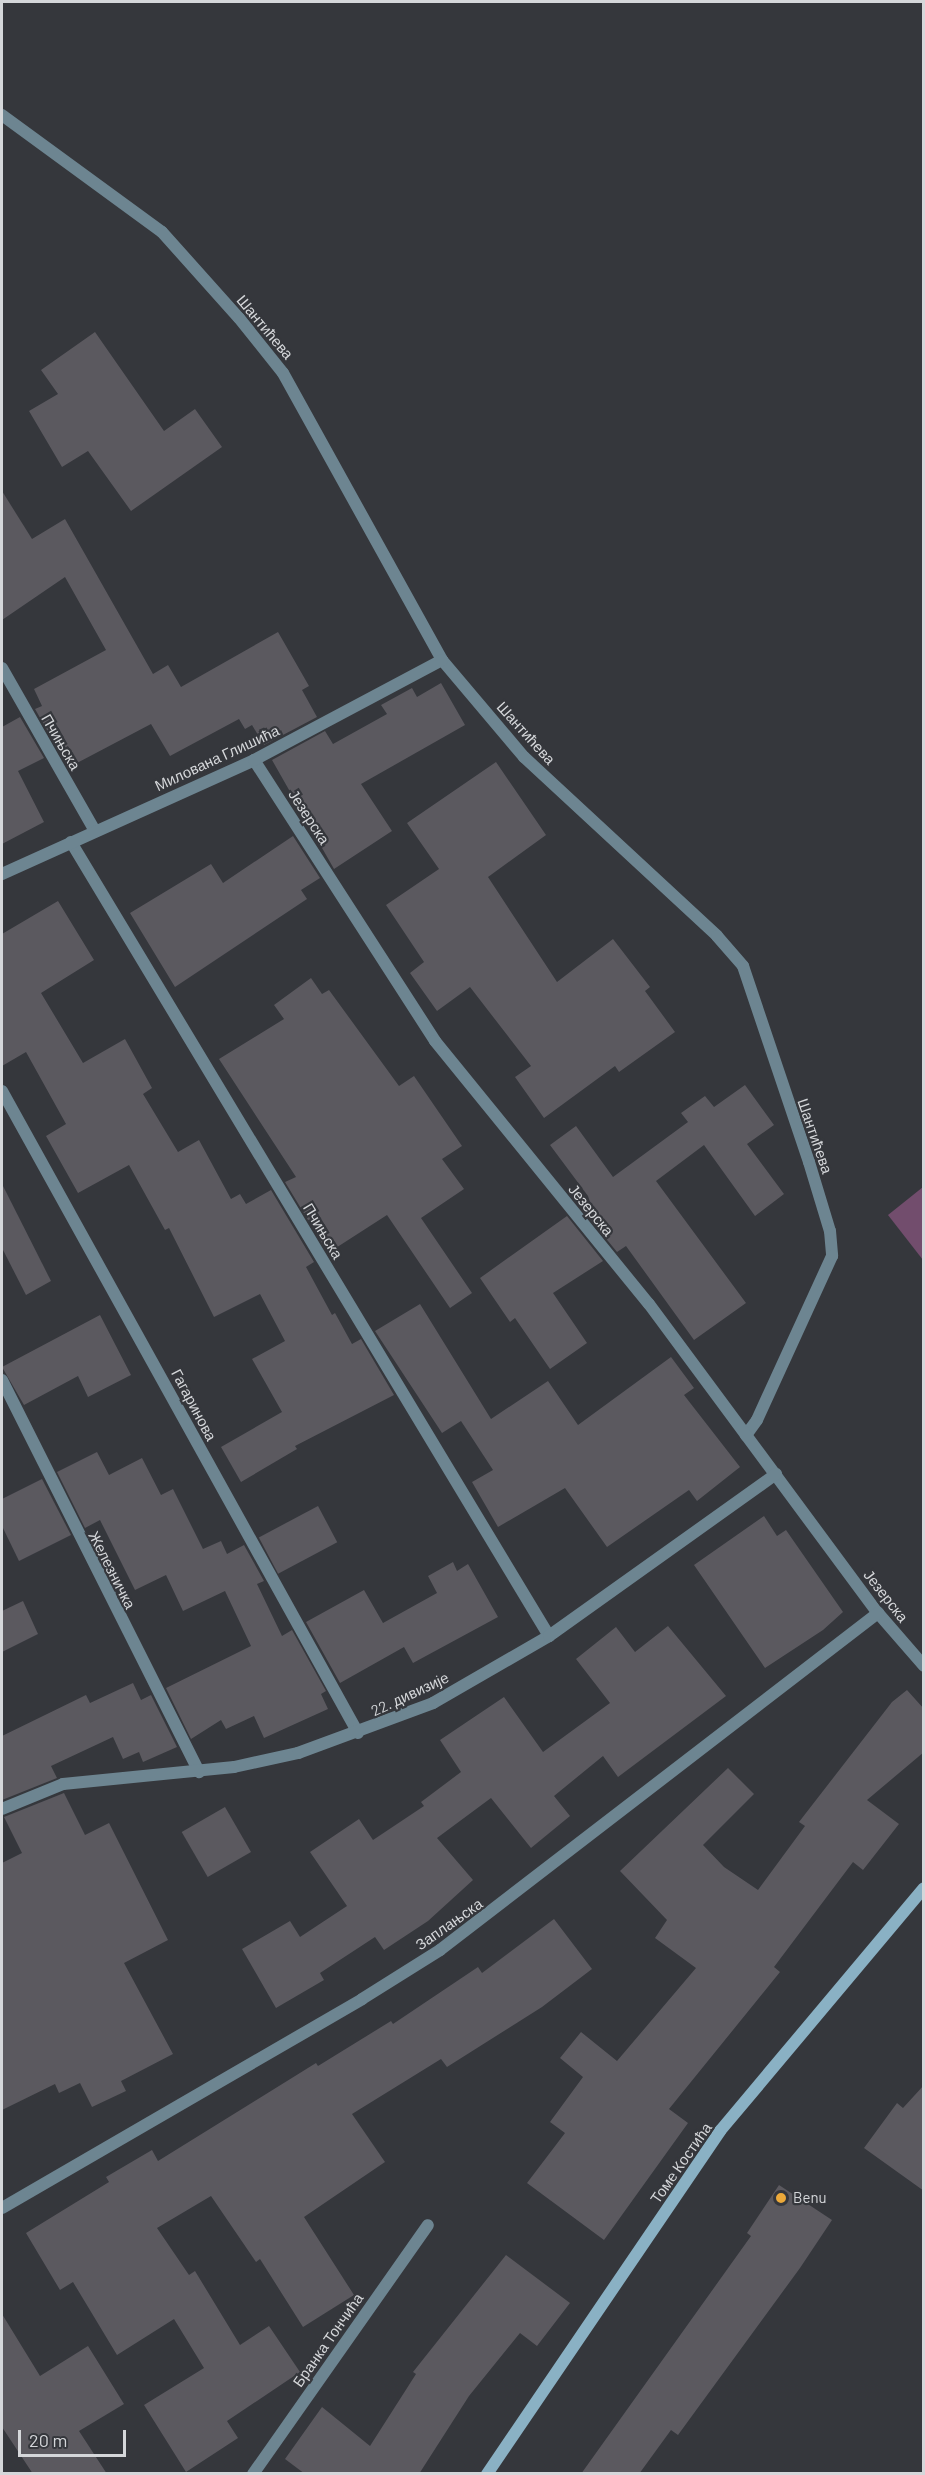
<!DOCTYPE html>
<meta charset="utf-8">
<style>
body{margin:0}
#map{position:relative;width:925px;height:2475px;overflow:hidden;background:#35373c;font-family:Barlow,sans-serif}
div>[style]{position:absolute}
.green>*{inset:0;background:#724d6d}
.building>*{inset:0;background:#5b595f;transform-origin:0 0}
.street>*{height:12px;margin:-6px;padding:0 6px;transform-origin:6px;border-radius:6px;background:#6d8591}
.secondary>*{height:12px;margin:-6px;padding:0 6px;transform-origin:6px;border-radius:6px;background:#8ab1c4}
.dots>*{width:16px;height:16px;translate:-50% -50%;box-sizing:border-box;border:3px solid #35373c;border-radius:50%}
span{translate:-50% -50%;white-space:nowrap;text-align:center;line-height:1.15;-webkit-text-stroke:4.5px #35373c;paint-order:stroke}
.street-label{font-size:15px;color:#d5d7da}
.poi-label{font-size:15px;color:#d5d7da}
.left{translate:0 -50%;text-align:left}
.frame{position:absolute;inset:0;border:3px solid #d5d7da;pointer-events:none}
.scale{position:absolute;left:18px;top:2430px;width:108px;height:27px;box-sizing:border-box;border:3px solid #d5d7da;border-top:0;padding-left:8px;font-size:18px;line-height:21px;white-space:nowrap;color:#d5d7da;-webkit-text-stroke:4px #35373c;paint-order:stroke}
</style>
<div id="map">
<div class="green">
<div style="clip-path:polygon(923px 1187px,923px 1260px,888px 1215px)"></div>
</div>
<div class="building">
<div style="clip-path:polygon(95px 332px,164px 431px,195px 409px,222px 447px,131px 511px,88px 451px,62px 467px,29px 411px,58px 394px,41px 370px)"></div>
<div style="clip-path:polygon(2px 491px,32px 539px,65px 519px,153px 674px,168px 665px,181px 687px,278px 632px,309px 686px,302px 690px,317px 717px,264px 745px,252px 725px,245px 729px,239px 719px,170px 756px,151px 724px,77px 763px,68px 746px,59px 751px,35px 709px,42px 706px,34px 689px,106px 650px,65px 577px,2px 620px)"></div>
<div style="clip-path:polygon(441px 683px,465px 725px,361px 784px,392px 831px,334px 869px,272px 760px,325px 731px,333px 744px,387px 714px,381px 705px,412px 688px,417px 697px)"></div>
<div style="clip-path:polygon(20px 717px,44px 758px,18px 771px,44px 822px,2px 844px,2px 727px)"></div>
<div style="clip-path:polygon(496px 762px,546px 835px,488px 877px,557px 982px,613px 939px,650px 987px,645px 991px,675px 1032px,619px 1072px,615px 1066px,544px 1118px,515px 1077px,531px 1066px,470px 987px,437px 1011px,410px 973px,424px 962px,386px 905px,439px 869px,407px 823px)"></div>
<div style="clip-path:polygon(293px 836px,320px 878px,301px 890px,307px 899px,175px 987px,130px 913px,211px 864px,223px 883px)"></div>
<div style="clip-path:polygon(58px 901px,94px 960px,41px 993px,83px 1063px,125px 1039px,152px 1088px,143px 1094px,178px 1152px,199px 1140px,231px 1199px,240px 1194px,246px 1204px,271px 1190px,314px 1262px,306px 1267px,332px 1315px,335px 1313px,352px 1344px,361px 1339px,394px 1395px,295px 1446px,297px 1449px,241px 1482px,221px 1447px,282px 1412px,252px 1359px,285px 1341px,260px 1294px,214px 1317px,169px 1228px,165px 1230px,129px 1165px,78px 1193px,46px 1136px,66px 1124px,26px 1052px,2px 1066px,2px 934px)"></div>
<div style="clip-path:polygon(311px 978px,322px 994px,329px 990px,399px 1086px,414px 1076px,462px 1146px,442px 1159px,464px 1189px,421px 1218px,472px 1293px,450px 1308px,387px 1215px,328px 1253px,285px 1182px,296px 1177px,219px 1059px,284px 1019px,274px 1005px)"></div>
<div style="clip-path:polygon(745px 1085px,774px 1125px,747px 1144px,784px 1194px,755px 1216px,704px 1145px,656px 1181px,746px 1303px,694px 1340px,626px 1246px,617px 1252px,581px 1208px,590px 1202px,588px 1196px,550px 1145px,576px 1126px,613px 1177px,688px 1122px,681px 1113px,705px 1096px,714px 1107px)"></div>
<div style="clip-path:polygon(2px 1184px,51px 1281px,26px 1295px,2px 1248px)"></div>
<div style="clip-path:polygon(567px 1216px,603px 1261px,553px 1293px,587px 1343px,550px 1369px,515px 1318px,510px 1322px,480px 1278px)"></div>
<div style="clip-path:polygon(420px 1304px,491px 1419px,548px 1381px,578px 1425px,671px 1357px,694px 1388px,684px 1395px,740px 1467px,697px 1501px,689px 1490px,607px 1547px,565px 1488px,498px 1527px,472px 1482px,493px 1470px,461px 1421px,442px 1433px,375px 1331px)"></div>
<div style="clip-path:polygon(100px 1315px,131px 1375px,88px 1397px,78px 1376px,24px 1405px,2px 1367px)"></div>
<div style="clip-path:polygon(97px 1452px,109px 1475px,142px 1458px,161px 1495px,173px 1489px,203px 1549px,221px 1541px,227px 1554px,244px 1545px,264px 1581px,257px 1584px,282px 1636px,292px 1630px,326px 1691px,321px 1694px,328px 1709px,264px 1738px,254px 1716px,226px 1729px,221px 1720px,191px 1739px,166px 1688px,251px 1646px,225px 1591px,183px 1611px,166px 1575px,135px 1590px,100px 1520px,85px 1528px,57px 1472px)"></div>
<div style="clip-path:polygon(42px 1479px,71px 1535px,19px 1561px,2px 1526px,2px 1499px)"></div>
<div style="left:318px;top:1506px;width:41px;height:67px;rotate:62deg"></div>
<div style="clip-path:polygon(764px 1516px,777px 1536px,786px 1530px,843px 1612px,823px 1630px,765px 1668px,694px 1565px)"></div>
<div style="clip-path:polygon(453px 1562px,457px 1571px,468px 1564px,498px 1617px,413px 1663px,404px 1647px,340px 1683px,306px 1622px,364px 1590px,383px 1623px,437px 1593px,428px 1576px)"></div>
<div style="clip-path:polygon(23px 1601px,38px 1634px,2px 1652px,2px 1611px)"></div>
<div style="clip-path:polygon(668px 1626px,726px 1696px,618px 1777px,603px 1756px,554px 1796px,570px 1816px,531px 1848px,491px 1798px,437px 1838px,473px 1880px,428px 1921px,384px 1950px,375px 1937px,320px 1973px,324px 1980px,276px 2008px,242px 1949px,290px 1921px,300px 1937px,347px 1906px,310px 1852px,359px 1819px,373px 1840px,424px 1806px,421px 1802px,461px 1772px,440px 1740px,504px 1697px,543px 1752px,610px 1703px,576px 1659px,616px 1627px,635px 1652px)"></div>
<div style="clip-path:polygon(133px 1683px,141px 1700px,151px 1695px,177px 1747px,143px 1762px,139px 1752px,123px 1759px,113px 1737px,51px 1766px,57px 1778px,2px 1800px,2px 1736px,86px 1695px,90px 1703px)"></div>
<div style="clip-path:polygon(907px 1690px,924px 1709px,924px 1752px,867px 1800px,899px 1824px,863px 1870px,853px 1862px,774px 1967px,780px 1972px,669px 2109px,688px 2123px,604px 2240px,527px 2183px,565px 2133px,550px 2122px,583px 2077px,560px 2058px,581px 2032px,617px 2061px,696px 1968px,655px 1938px,667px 1920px,620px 1871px,728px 1768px,754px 1794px,703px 1845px,724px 1867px,758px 1890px,805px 1826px,799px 1822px,892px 1702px)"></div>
<div style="clip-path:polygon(64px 1793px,85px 1835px,109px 1823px,168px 1940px,124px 1963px,173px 2054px,121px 2081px,126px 2091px,92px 2107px,80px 2083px,59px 2093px,55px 2084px,2px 2110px,2px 1863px,22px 1853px,4px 1817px)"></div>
<div style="left:225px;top:1807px;width:52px;height:50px;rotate:60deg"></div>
<div style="clip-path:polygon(554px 1919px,592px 1969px,542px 2007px,447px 2067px,441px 2059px,352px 2114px,385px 2162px,304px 2217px,354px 2295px,303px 2327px,260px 2259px,256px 2262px,211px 2196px,157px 2228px,189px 2275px,195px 2271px,240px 2345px,269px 2326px,300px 2372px,227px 2421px,238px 2438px,186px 2472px,144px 2405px,204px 2368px,174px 2319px,117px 2355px,73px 2282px,60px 2290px,26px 2233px,109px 2182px,106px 2177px,152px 2150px,158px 2161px,316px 2063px,318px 2066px,391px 2021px,393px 2024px,478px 1967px,482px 1973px)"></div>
<div style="clip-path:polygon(924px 2085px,924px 2191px,864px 2148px,897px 2103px,903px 2108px)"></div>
<div style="clip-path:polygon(779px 2185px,832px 2220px,800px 2268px,678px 2435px,671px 2430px,639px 2474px,581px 2474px,751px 2236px,747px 2233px)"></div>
<div style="clip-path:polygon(506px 2255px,570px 2303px,537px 2346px,520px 2333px,469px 2396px,419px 2474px,305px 2474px,285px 2459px,322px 2407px,370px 2446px,416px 2374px,413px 2372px)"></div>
<div style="clip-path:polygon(2px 2314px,40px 2376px,88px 2346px,124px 2404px,79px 2431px,107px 2474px,33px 2474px,2px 2427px)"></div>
</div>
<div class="street">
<div style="left:2px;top:115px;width:198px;rotate:36.2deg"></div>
<div style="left:162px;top:232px;width:115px;rotate:48.2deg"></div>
<div style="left:239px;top:318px;width:70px;rotate:51.3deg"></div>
<div style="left:283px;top:373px;width:328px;rotate:61deg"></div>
<div style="left:442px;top:660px;width:127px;rotate:49.8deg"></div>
<div style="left:524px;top:757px;width:263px;rotate:42.8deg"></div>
<div style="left:717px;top:936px;width:40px;rotate:49deg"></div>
<div style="left:743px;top:966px;width:207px;rotate:71.4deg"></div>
<div style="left:809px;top:1162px;width:72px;rotate:73.1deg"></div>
<div style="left:830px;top:1231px;width:25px;rotate:85deg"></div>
<div style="left:832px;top:1256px;width:180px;rotate:114.6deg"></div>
<div style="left:757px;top:1420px;width:19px;rotate:126deg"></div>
<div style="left:2px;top:668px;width:188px;rotate:60.3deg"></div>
<div style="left:254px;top:760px;width:334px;rotate:57.2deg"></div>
<div style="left:435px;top:1041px;width:339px;rotate:50.9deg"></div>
<div style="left:649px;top:1304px;width:385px;rotate:53.5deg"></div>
<div style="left:878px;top:1613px;width:70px;rotate:49deg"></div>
<div style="left:71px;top:842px;width:927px;rotate:58.95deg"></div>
<div style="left:2px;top:874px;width:277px;rotate:-24.3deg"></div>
<div style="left:254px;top:760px;width:213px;rotate:-28deg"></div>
<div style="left:2px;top:1091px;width:734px;rotate:60.99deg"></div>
<div style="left:2px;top:1380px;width:439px;rotate:63.3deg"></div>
<div style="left:2px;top:1809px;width:66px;rotate:-22.3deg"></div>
<div style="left:63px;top:1784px;width:172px;rotate:-5.7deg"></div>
<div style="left:234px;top:1767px;width:66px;rotate:-12.3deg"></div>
<div style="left:298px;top:1753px;width:144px;rotate:-20.3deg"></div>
<div style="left:433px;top:1703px;width:134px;rotate:-30deg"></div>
<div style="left:549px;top:1636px;width:279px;rotate:-35.5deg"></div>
<div style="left:2px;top:2208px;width:416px;rotate:-30.1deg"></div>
<div style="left:362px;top:1999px;width:92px;rotate:-32.1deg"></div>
<div style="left:440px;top:1950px;width:553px;rotate:-37.57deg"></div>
<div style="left:253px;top:2474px;width:304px;rotate:-54.9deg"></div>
</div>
<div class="secondary">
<div style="left:487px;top:2474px;width:415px;rotate:-55.8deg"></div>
<div style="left:720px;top:2131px;width:317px;rotate:-50deg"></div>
</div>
<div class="dots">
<div style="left:781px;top:2198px;background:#eca93a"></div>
</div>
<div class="street-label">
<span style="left:265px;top:327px;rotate:50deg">Шантићева</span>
<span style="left:526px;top:733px;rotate:48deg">Шантићева</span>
<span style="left:61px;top:742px;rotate:60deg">Пчињска</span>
<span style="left:217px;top:758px;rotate:-25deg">Милована Глишића</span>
<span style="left:309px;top:817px;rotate:57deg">Језерска</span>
<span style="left:815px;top:1136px;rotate:71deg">Шантићева</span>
<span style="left:591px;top:1210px;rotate:51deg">Језерска</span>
<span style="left:323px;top:1231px;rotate:59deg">Пчињска</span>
<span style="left:194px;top:1405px;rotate:62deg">Гагаринова</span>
<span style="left:112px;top:1570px;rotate:63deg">Железничка</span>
<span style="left:886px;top:1596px;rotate:52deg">Језерска</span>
<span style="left:410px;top:1694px;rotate:-25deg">22. дивизије</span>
<span style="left:449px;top:1924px;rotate:-35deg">Заплањска</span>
<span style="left:681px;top:2163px;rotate:-55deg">Томе Костића</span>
<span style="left:328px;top:2340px;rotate:-55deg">Бранка Тончића</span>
</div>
<div class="poi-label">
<span class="left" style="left:793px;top:2198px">Benu</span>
</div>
<div class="frame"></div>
<div class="scale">20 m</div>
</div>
